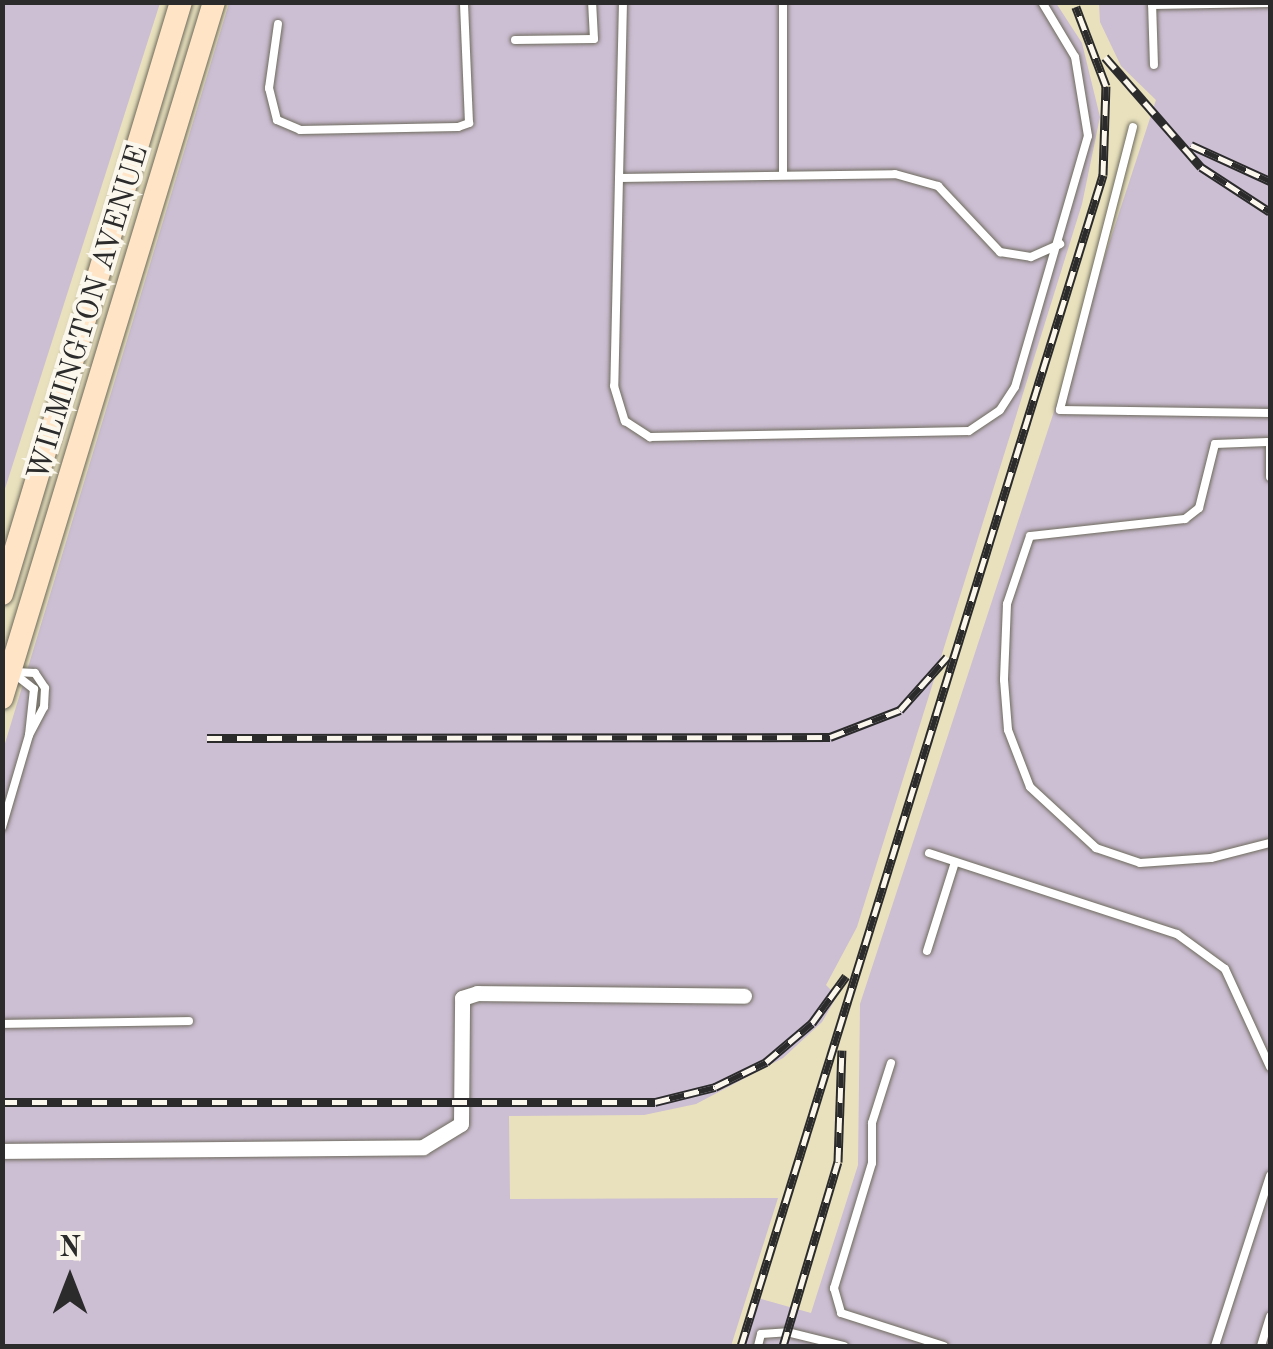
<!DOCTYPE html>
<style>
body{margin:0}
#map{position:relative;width:1273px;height:1349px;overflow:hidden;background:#e9e1bd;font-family:"Old Standard TT",serif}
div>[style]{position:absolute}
.industrial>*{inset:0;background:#ccbed3}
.roads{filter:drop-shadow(0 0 2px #6e6b5e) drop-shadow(0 0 2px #6e6b5e)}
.lane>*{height:8px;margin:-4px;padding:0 4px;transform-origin:4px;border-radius:4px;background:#fff}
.street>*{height:15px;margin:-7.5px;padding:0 7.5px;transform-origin:7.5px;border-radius:7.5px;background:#fff}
.secondary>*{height:22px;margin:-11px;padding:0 11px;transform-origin:11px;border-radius:11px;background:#ffe4c6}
.rail>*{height:9px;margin-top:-4.5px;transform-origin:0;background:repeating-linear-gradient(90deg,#fbf7ec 0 15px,#2b2b2b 0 30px);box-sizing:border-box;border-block:2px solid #2b2b2b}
span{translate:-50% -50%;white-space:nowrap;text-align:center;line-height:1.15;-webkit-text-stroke:8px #fbf7ec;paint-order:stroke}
.street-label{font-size:30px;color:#2b2b2b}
.frame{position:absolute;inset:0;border:5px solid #2b2b2b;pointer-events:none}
.north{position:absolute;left:20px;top:1229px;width:100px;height:100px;-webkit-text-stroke:8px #fbf7ec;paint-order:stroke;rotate:0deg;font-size:28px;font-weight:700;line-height:40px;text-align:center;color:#2b2b2b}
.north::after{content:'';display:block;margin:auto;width:35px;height:45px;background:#2b2b2b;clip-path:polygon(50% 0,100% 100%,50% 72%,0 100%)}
</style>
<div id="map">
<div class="industrial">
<div style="clip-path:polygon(3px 2px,160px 3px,3px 495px,2px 3px)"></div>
<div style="clip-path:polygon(229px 3px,1056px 3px,1082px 43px,1100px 117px,1082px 204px,857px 927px,826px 985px,837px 996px,822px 1022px,783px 1058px,696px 1104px,644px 1115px,509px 1116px,510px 1199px,778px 1198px,731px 1346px,3px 1346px,3px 750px)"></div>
<div style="clip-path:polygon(1099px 3px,1270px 3px,1270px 1346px,743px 1346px,758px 1298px,811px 1313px,858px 1165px,860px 1004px,1156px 100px,1121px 66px,1100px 22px)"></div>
</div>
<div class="roads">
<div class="lane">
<div style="left:623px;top:2px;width:384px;rotate:91.3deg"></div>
<div style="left:614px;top:386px;width:37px;rotate:73deg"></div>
<div style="left:625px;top:421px;width:30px;rotate:33deg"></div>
<div style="left:650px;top:437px;width:319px;rotate:-1.1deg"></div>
<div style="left:969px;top:431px;width:37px;rotate:-34deg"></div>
<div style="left:1000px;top:410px;width:27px;rotate:-57deg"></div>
<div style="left:1015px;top:387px;width:261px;rotate:-73.8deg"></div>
<div style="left:1088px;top:136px;width:80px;rotate:-99.3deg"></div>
<div style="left:1075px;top:57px;width:64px;rotate:-121deg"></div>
<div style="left:1152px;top:2px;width:63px;rotate:88.2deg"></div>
<div style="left:1152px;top:5px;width:118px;rotate:-1deg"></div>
<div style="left:278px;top:24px;width:65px;rotate:98deg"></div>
<div style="left:269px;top:88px;width:33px;rotate:76deg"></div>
<div style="left:277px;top:120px;width:25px;rotate:23deg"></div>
<div style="left:300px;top:130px;width:158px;rotate:-1.1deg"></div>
<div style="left:458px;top:127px;width:12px;rotate:-20deg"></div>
<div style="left:469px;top:123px;width:121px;rotate:-92.4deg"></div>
<div style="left:515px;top:40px;width:79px;rotate:-0.7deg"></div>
<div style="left:594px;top:39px;width:37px;rotate:-93deg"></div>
<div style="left:1133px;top:127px;width:292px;rotate:104.5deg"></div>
<div style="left:1060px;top:410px;width:210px;rotate:0.8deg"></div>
<div style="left:783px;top:173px;width:171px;rotate:-90deg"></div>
<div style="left:619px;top:178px;width:276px;rotate:-0.8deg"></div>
<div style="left:895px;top:174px;width:45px;rotate:15.6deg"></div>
<div style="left:938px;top:186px;width:91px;rotate:46.8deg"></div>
<div style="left:1000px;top:252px;width:31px;rotate:9deg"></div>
<div style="left:1031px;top:257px;width:32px;rotate:-24deg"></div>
<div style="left:1267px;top:442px;width:52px;rotate:177.8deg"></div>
<div style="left:1215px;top:444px;width:66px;rotate:104deg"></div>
<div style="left:1199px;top:508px;width:18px;rotate:142deg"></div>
<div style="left:1185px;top:519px;width:156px;rotate:173.7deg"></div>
<div style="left:1030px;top:536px;width:72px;rotate:108.7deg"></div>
<div style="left:1007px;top:604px;width:76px;rotate:92.3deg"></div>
<div style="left:1004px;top:680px;width:50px;rotate:85.4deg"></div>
<div style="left:1008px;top:730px;width:61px;rotate:68.9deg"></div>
<div style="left:1030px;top:787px;width:90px;rotate:42.7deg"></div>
<div style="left:1096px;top:848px;width:46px;rotate:18.8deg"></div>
<div style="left:1140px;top:863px;width:71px;rotate:-4deg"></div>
<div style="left:1211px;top:858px;width:61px;rotate:-14.3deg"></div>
<div style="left:1270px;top:442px;width:35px;rotate:90deg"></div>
<div style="left:12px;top:672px;width:28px;rotate:38deg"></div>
<div style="left:34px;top:689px;width:46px;rotate:96.2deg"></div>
<div style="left:2px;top:827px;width:96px;rotate:-73.6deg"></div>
<div style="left:29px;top:735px;width:32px;rotate:-62deg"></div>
<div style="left:44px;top:707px;width:19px;rotate:-87deg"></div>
<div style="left:45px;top:688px;width:18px;rotate:-124deg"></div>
<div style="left:35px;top:673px;width:20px;rotate:-177deg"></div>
<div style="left:929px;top:853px;width:261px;rotate:18.1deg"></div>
<div style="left:1177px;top:934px;width:59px;rotate:36.1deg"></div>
<div style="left:1225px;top:969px;width:108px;rotate:65.3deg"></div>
<div style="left:927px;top:951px;width:93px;rotate:-72.5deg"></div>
<div style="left:2px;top:1024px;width:187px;rotate:-0.9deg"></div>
<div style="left:891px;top:1063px;width:63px;rotate:107.6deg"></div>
<div style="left:872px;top:1123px;width:40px;rotate:90deg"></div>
<div style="left:872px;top:1163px;width:131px;rotate:106.9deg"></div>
<div style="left:834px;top:1288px;width:26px;rotate:74deg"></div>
<div style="left:841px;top:1313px;width:108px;rotate:17.8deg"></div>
<div style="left:758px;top:1346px;width:12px;rotate:-76deg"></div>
<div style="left:761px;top:1334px;width:26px;rotate:-4deg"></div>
<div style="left:787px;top:1332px;width:59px;rotate:13.8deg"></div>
<div style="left:1215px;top:1346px;width:179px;rotate:-72.1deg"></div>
<div style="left:1261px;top:1346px;width:31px;rotate:-73deg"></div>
</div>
<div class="street">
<div style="left:2px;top:1151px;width:421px;rotate:-0.5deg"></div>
<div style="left:423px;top:1147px;width:44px;rotate:-31.2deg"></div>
<div style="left:461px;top:1124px;width:126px;rotate:-89.5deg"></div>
<div style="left:462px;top:998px;width:16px;rotate:-18deg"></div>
<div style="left:477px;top:993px;width:267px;rotate:0.6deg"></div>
</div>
<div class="secondary">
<div style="left:2px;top:594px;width:618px;rotate:-73.18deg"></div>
<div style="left:2px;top:698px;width:728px;rotate:-73.06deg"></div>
</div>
</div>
<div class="rail">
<div style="left:1105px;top:57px;width:146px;rotate:48.9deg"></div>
<div style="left:1201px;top:167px;width:82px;rotate:33.1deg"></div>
<div style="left:1191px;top:145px;width:87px;rotate:24.5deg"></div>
<div style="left:207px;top:738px;width:623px;rotate:-0.09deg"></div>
<div style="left:830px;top:737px;width:75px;rotate:-21.1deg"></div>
<div style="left:900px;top:710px;width:71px;rotate:-48.4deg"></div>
<div style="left:2px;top:1102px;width:653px"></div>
<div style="left:655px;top:1102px;width:62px;rotate:-14deg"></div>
<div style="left:715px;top:1087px;width:57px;rotate:-26.1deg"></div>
<div style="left:766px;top:1062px;width:60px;rotate:-40.3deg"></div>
<div style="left:812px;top:1023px;width:58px;rotate:-54.1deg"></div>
<div style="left:741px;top:1346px;width:1226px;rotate:-72.82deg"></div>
<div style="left:1103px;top:175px;width:89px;rotate:-88.1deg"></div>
<div style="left:1106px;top:86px;width:85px;rotate:-110.8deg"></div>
<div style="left:783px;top:1346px;width:192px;rotate:-73.4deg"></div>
<div style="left:838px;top:1162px;width:112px;rotate:-88deg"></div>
</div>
<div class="street-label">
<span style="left:89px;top:313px;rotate:-73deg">WILMINGTON AVENUE</span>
</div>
<div class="frame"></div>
<div class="north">N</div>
</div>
